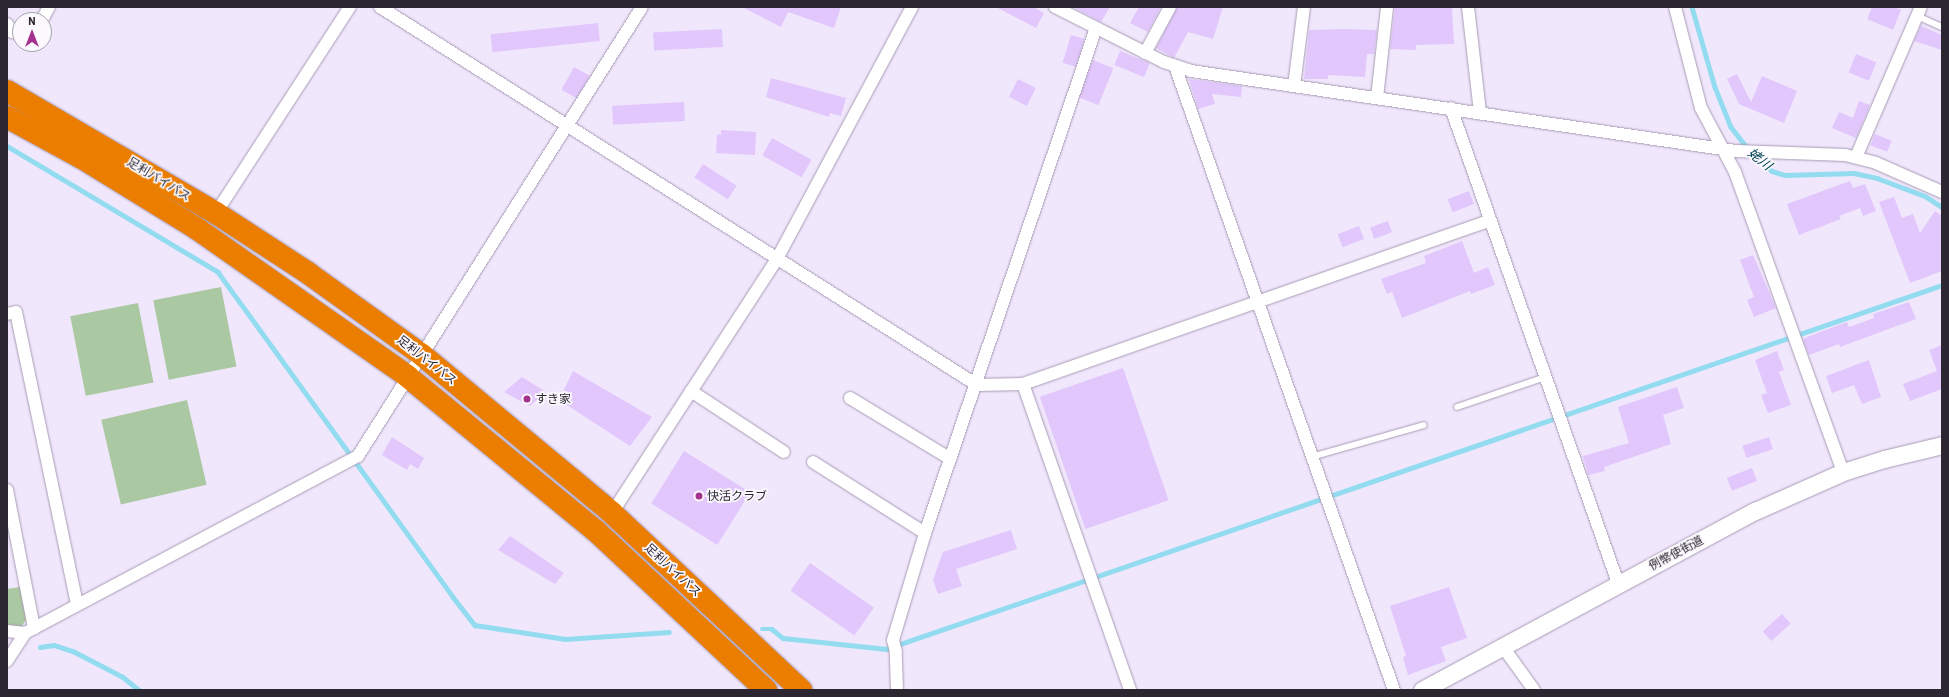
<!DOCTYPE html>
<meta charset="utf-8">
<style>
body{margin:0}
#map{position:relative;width:1949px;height:697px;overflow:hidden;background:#f1e7fc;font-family:Barlow,"Noto Sans JP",sans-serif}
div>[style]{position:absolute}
.green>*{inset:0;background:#aac8a1;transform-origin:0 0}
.stream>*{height:4.5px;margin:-2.25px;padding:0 2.25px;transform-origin:2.25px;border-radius:2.25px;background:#93dcf0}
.building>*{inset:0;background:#e1c7fc;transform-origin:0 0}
.roads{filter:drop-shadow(0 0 1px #a79bb4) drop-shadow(0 0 1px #a79bb4)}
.lane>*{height:6px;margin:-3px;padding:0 3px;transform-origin:3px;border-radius:3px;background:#fff}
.street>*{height:12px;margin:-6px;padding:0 6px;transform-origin:6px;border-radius:6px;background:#fff}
.secondary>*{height:17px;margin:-8.5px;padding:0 8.5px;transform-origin:8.5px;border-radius:8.5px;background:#fff}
.highway>*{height:22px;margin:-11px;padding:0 11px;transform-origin:11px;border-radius:11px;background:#eb7e00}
.dots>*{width:11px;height:11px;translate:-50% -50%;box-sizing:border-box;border:2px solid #fbf8fe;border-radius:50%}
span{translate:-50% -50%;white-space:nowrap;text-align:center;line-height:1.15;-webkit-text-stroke:3.5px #fbf8fe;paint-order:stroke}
.street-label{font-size:12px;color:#2b2630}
.poi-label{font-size:12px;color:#2b2630}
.left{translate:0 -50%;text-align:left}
.water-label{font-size:13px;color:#004351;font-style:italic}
.frame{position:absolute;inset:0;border:8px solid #2b2630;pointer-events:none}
.north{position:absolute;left:12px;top:12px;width:40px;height:40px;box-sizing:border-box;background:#fbf8fe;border:1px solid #a8a4ac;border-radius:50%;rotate:0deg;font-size:11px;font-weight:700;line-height:16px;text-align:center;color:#2b2630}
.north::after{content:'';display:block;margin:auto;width:14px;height:18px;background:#a4318b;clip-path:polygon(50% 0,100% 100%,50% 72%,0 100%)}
</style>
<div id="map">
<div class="green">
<div style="left:221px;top:287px;width:81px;height:69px;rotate:79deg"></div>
<div style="left:138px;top:303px;width:81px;height:69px;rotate:79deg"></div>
<div style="left:187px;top:400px;width:87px;height:88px;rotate:77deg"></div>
<div style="clip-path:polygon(20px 587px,26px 620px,21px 627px,7px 625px,7px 589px)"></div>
</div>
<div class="stream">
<div style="left:1692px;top:7px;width:83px;rotate:74deg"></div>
<div style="left:1715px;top:87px;width:43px;rotate:68.2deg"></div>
<div style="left:1731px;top:127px;width:28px;rotate:52deg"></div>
<div style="left:7px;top:146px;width:246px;rotate:30.8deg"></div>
<div style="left:218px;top:272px;width:401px;rotate:54.1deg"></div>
<div style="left:453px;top:597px;width:36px;rotate:52deg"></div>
<div style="left:475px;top:625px;width:91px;rotate:8.8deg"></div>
<div style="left:565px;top:639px;width:104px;rotate:-3.9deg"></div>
<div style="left:1753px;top:154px;width:25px;rotate:42deg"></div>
<div style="left:1772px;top:171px;width:14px;rotate:17deg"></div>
<div style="left:1785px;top:175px;width:69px;rotate:-1.7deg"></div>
<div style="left:1854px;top:173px;width:24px;rotate:12deg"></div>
<div style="left:1877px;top:178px;width:51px;rotate:20.6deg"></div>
<div style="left:1925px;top:196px;width:20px;rotate:33deg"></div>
<div style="left:762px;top:629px;width:10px"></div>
<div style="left:772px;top:629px;width:14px;rotate:39deg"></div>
<div style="left:783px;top:638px;width:104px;rotate:6.1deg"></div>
<div style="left:886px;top:649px;width:1117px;rotate:-19.02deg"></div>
<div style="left:40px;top:647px;width:14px;rotate:-8deg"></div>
<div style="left:54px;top:645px;width:20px;rotate:18deg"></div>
<div style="left:73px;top:651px;width:56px;rotate:27.5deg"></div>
<div style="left:123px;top:677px;width:21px;rotate:39deg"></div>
</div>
<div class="building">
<div style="clip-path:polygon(742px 7px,841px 7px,834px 28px,788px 12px,781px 27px)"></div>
<div style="clip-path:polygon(996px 7px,1033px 7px,1044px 13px,1036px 28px)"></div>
<div style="clip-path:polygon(1073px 7px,1110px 7px,1101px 22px)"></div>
<div style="clip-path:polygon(1139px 7px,1161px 7px,1148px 32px,1130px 23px)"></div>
<div style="clip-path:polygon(1177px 7px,1223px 7px,1213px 39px,1188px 32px,1174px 58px,1156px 48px)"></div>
<div style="clip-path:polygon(1395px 7px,1452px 7px,1454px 44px,1416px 45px,1416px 50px,1390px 49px)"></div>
<div style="clip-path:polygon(1872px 7px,1894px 7px,1901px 10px,1893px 30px,1867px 19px)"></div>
<div style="left:598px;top:23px;width:18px;height:108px;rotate:84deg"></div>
<div style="clip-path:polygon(1921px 26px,1942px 35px,1942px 50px,1914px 41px)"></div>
<div style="left:722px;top:29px;width:18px;height:69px;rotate:87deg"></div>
<div style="clip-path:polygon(1344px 29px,1377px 30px,1374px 54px,1367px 54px,1365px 77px,1328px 75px,1328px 79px,1304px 79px,1309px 30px)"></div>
<div style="left:1071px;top:35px;width:14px;height:29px;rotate:17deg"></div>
<div style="left:1120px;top:51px;width:32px;height:15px;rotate:22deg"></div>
<div style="left:1856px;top:54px;width:22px;height:20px;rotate:22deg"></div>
<div style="left:1093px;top:60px;width:22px;height:40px;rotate:22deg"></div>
<div style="left:574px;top:67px;width:18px;height:26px;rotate:29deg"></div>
<div style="clip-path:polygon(1737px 74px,1751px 102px,1762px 76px,1797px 91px,1784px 123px,1739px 104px,1727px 79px)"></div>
<div style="clip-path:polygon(771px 78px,846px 98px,841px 116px,830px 113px,829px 117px,766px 97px)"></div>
<div style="left:1018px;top:79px;width:20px;height:20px;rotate:27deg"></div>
<div style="clip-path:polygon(1189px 79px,1242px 86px,1241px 97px,1212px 94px,1215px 104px,1198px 109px)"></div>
<div style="clip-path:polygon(1859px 101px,1870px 105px,1856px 138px,1832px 128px,1839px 112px,1853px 118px)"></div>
<div style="left:684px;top:102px;width:19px;height:72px;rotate:87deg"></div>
<div style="clip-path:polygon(721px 130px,756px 132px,755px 155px,716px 153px,717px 134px,721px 135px)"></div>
<div style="left:1875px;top:134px;width:18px;height:12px;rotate:22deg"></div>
<div style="left:772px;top:138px;width:45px;height:20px;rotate:29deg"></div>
<div style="left:703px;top:164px;width:40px;height:16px;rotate:33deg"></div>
<div style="clip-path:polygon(1850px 181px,1853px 188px,1865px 184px,1876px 211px,1863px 216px,1860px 208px,1839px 216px,1841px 219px,1799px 235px,1787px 204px)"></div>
<div style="left:1469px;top:191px;width:14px;height:23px;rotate:69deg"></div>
<div style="clip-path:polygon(1894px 197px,1902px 218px,1913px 214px,1920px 233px,1935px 211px,1942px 216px,1942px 271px,1910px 283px,1879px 202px)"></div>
<div style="left:1388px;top:221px;width:12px;height:19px;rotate:70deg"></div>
<div style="left:1359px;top:226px;width:14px;height:23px;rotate:69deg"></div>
<div style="clip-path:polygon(1462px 241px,1474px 273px,1488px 267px,1495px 285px,1471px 294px,1470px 291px,1402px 318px,1392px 292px,1387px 294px,1381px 279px,1426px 263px,1424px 256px)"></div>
<div style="clip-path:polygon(1753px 255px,1776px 308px,1754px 317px,1747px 300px,1754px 297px,1740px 260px)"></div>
<div style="clip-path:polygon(1909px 302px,1916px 319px,1840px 347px,1839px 344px,1809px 355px,1803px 340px,1807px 337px,1847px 322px,1849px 327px,1874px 318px,1873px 314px)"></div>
<div style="clip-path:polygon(1942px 345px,1942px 389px,1910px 401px,1903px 384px,1937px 371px,1929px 350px)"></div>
<div style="clip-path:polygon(1777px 351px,1784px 370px,1779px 372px,1791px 405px,1768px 413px,1761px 395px,1767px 393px,1755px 360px)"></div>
<div style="clip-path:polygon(1869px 360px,1881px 397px,1862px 404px,1854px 385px,1832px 393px,1826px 376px)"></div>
<div style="left:1123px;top:368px;width:140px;height:88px;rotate:71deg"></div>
<div style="clip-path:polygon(573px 371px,652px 417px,630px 446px,559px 400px)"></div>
<div style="clip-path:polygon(522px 377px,546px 392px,530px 406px,504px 392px)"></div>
<div style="clip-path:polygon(1677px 387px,1684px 408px,1663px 415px,1671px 444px,1604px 467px,1605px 471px,1588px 475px,1583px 456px,1629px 443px,1618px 407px)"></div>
<div style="clip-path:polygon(392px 437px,424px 458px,418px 469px,410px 464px,407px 470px,382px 455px)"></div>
<div style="left:1769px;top:437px;width:13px;height:28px;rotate:72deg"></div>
<div style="left:684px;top:451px;width:78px;height:62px;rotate:32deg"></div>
<div style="left:1752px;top:468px;width:14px;height:27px;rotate:69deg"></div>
<div style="clip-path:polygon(1011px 530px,1017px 549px,956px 569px,962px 586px,938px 594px,933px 580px,943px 552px)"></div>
<div style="clip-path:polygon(510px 536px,564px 573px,555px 584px,498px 550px)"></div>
<div style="left:810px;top:563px;width:78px;height:34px;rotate:35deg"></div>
<div style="clip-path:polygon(1449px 587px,1467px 638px,1441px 647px,1446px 661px,1408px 675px,1403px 657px,1406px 656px,1390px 606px)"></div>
<div style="left:1782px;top:614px;width:13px;height:26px;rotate:48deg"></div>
</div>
<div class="roads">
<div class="lane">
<div style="left:1917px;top:16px;width:27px;rotate:24deg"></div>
<div style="left:1457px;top:407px;width:93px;rotate:-18.8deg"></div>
<div style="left:1311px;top:457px;width:117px;rotate:-15.8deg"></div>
</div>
<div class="street">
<div style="left:380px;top:7px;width:707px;rotate:32.34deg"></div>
<div style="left:977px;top:385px;width:46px;rotate:-1.2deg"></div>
<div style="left:1023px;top:384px;width:494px;rotate:-19.3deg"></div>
<div style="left:1055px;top:7px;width:122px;rotate:26.8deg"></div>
<div style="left:1164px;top:62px;width:28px;rotate:18deg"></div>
<div style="left:1191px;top:71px;width:551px;rotate:8.35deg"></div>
<div style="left:1736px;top:151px;width:109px;rotate:2.1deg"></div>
<div style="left:1845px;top:155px;width:32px;rotate:14deg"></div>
<div style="left:1876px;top:163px;width:72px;rotate:23.7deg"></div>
<div style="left:1468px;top:7px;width:107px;rotate:83.5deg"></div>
<div style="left:1675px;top:7px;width:104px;rotate:75.6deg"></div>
<div style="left:1701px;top:108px;width:72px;rotate:62deg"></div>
<div style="left:1735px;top:172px;width:319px;rotate:70.2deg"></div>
<div style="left:42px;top:20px;width:15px;rotate:-62deg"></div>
<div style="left:7px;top:24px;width:9px;rotate:58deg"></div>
<div style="left:12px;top:32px;width:8px;rotate:14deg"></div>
<div style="left:1145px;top:53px;width:52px;rotate:-61.5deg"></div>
<div style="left:1175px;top:66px;width:661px;rotate:70.66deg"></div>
<div style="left:1294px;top:86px;width:80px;rotate:-82.8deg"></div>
<div style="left:1377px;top:98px;width:92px;rotate:-83.7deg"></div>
<div style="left:1451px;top:108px;width:504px;rotate:70.63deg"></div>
<div style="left:1856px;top:157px;width:163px;rotate:-66.6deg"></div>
<div style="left:216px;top:213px;width:246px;rotate:-57deg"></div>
<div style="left:7px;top:314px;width:9px;rotate:-13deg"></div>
<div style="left:16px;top:312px;width:299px;rotate:78.2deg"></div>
<div style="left:1023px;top:384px;width:324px;rotate:70.7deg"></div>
<div style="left:691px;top:391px;width:111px;rotate:33.3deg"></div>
<div style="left:850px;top:398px;width:116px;rotate:31.2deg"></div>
<div style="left:813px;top:462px;width:133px;rotate:32.4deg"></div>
<div style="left:7px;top:490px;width:141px;rotate:78.9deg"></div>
<div style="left:612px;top:513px;width:305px;rotate:-57deg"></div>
<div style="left:778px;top:257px;width:284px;rotate:-61.8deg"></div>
<div style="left:7px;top:631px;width:18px;rotate:6deg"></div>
<div style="left:25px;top:633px;width:377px;rotate:-28deg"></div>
<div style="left:358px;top:456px;width:531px;rotate:-57.69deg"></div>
<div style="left:1503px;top:647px;width:53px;rotate:54.2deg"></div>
<div style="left:7px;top:661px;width:33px;rotate:-57deg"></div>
<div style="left:897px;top:690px;width:38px;rotate:-92deg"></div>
<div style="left:896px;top:652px;width:12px;rotate:-104deg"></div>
<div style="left:893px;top:640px;width:112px;rotate:-73.3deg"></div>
<div style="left:925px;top:533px;width:533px;rotate:-71.29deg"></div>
</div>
<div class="secondary">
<div style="left:1422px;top:690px;width:378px;rotate:-28.3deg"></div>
<div style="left:1755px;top:511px;width:96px;rotate:-23.9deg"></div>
<div style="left:1843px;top:472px;width:43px;rotate:-17.6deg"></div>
<div style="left:1884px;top:459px;width:60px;rotate:-13.6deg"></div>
</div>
<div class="highway">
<div style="left:7px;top:91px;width:242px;rotate:30.3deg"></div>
<div style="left:216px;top:213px;width:110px;rotate:33.1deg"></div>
<div style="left:308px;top:273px;width:140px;rotate:35.7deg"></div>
<div style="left:422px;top:355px;width:247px;rotate:39.7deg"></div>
<div style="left:612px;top:513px;width:259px;rotate:43.1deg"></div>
<div style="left:7px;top:117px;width:85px;rotate:28.7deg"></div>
<div style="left:82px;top:158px;width:134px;rotate:31.6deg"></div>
<div style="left:196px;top:228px;width:258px;rotate:35deg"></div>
<div style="left:407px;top:376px;width:244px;rotate:39.4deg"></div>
<div style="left:596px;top:531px;width:233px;rotate:43.1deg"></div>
</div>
</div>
<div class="dots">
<div style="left:527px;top:399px;background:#a4318b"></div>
<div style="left:699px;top:496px;background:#a4318b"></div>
</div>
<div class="street-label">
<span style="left:159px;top:179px;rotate:31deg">足利バイパス</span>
<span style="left:427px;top:360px;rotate:38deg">足利バイパス</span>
<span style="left:1676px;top:553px;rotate:-28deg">例幣使街道</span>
<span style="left:673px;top:570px;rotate:43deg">足利バイパス</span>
</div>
<div class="poi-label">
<span class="left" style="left:535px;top:399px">すき家</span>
<span class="left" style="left:707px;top:496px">快活クラブ</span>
</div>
<div class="water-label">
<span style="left:1760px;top:159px;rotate:39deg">姥川</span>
</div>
<div class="frame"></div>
<div class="north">N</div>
</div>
